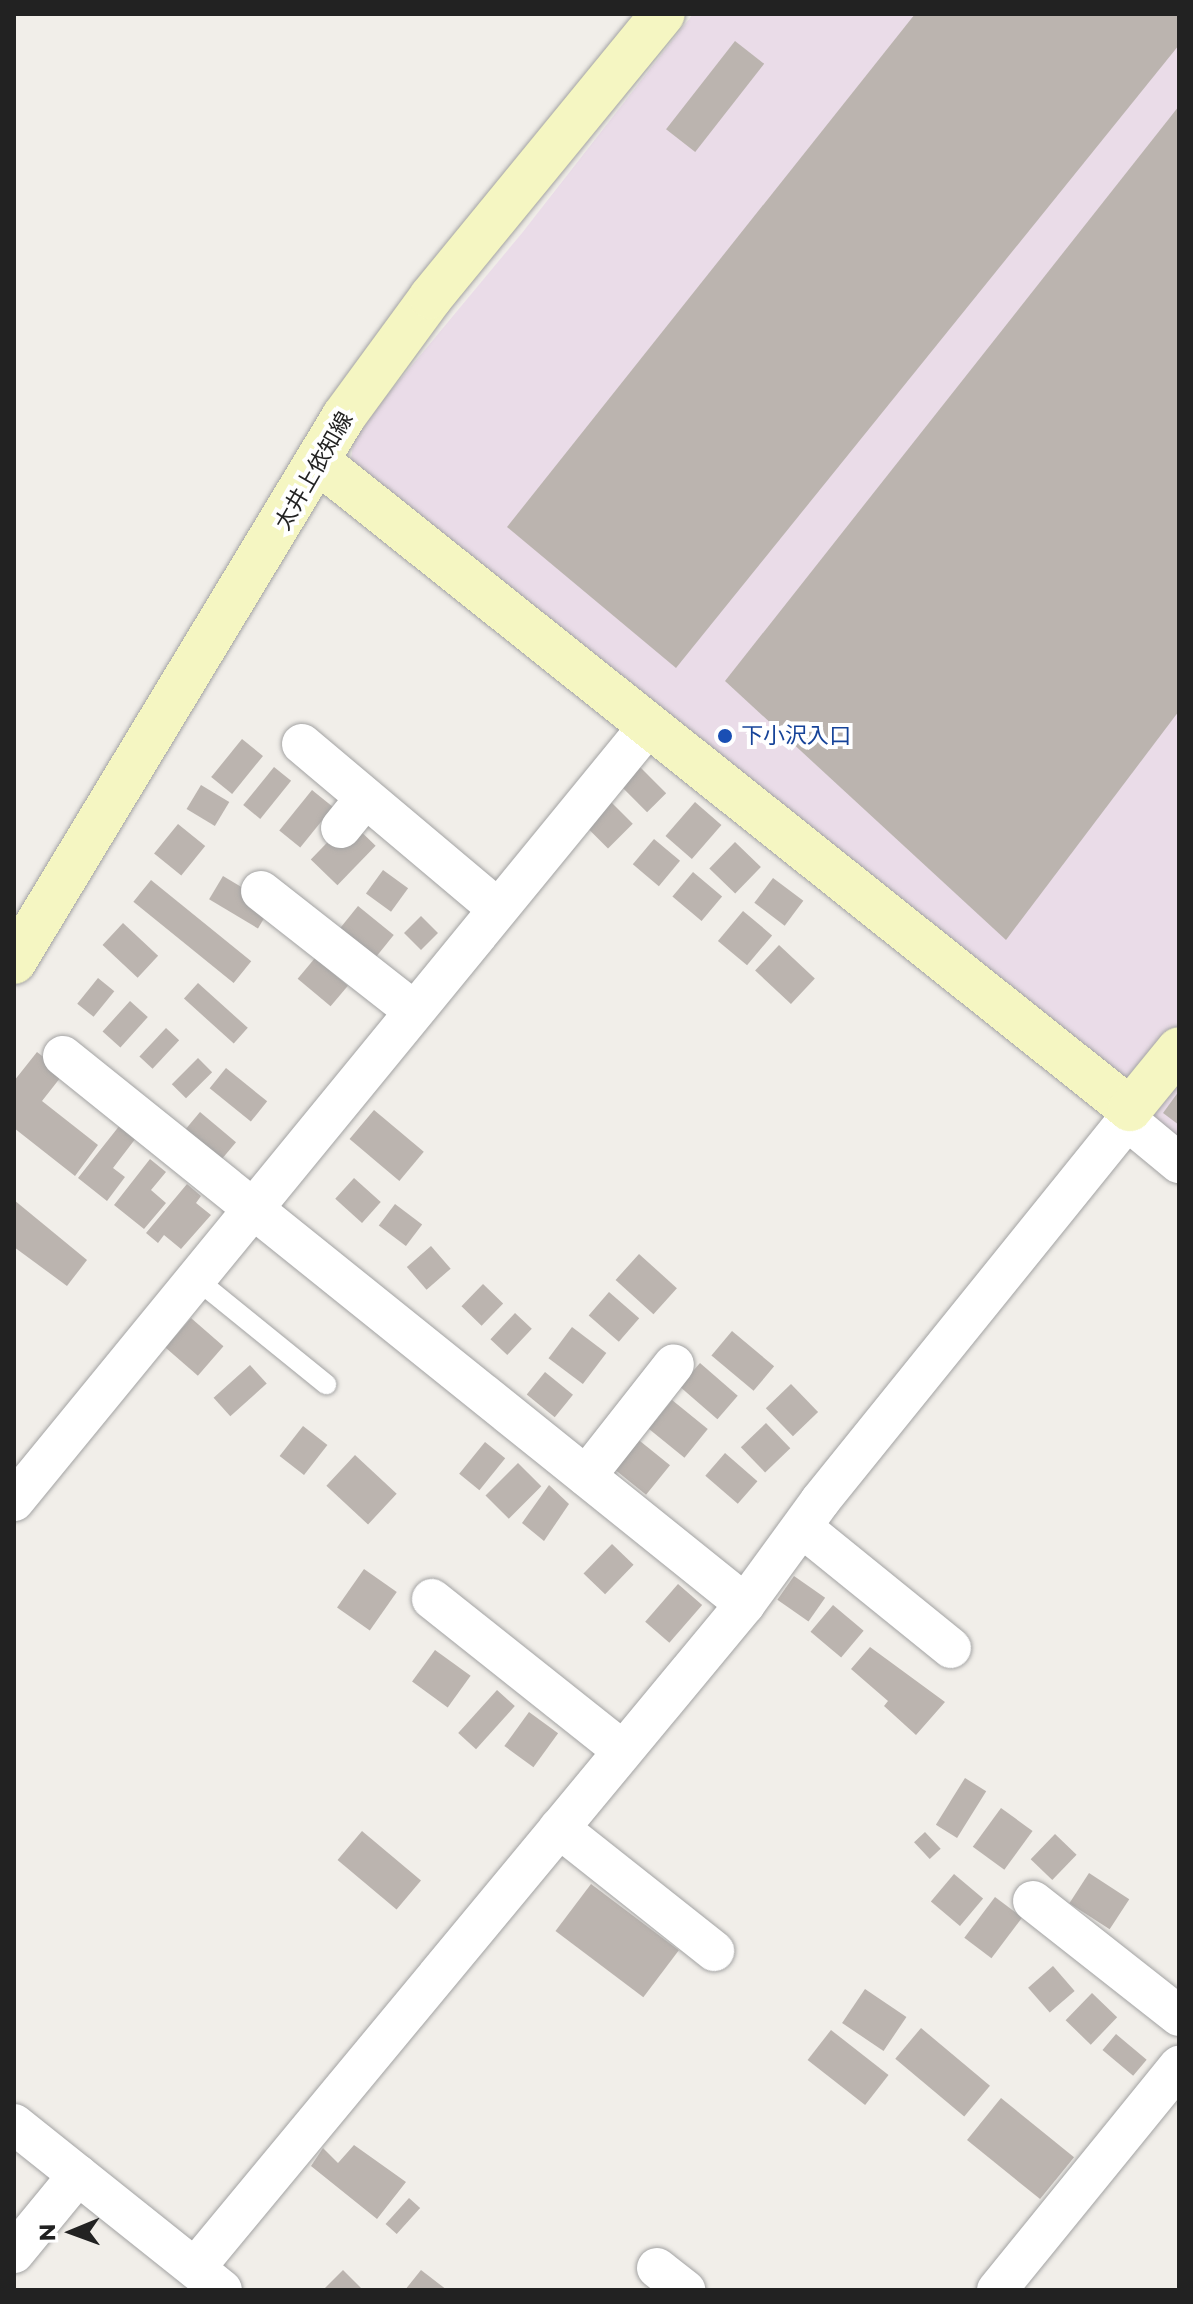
<!DOCTYPE html>
<meta charset="utf-8">
<style>
body{margin:0}
#map{position:relative;width:1193px;height:2304px;overflow:hidden;background:#f1eee9;font-family:Montserrat,"Noto Sans JP",sans-serif}
div>[style]{position:absolute}
.industrial>*{inset:0;background:#eadce8}
.building>*{inset:0;background:#bbb4af;transform-origin:0 0}
.roads{filter:drop-shadow(0 0 2px #a3a3a3) drop-shadow(0 0 2px #a3a3a3)}
.lane>*{height:20px;margin:-10px;padding:0 10px;transform-origin:10px;border-radius:10px;background:#fff}
.street>*{height:40px;margin:-20px;padding:0 20px;transform-origin:20px;border-radius:20px;background:#fff}
.secondary>*{height:44px;margin:-22px;padding:0 22px;transform-origin:22px;border-radius:22px;background:#f5f6c2}
.dots>*{width:22px;height:22px;translate:-50% -50%;box-sizing:border-box;border:4px solid #fff;border-radius:50%}
span{translate:-50% -50%;white-space:nowrap;text-align:center;line-height:1.15;-webkit-text-stroke:8px #fff;paint-order:stroke}
.street-label{font-size:22px;color:#222}
.transit-label{font-size:22px;color:#164399}
.left{translate:0 -50%;text-align:left}
.frame{position:absolute;inset:0;border:16px solid #222;pointer-events:none}
.north{position:absolute;left:32px;top:2192px;width:80px;height:80px;-webkit-text-stroke:6px #fff;paint-order:stroke;rotate:269deg;font-size:22px;font-weight:700;line-height:32px;text-align:center;color:#222}
.north::after{content:'';display:block;margin:auto;width:28px;height:36px;background:#222;clip-path:polygon(50% 0,100% 100%,50% 72%,0 100%)}
</style>
<div id="map">
<div class="industrial">
<div style="clip-path:polygon(693px 14px,1179px 14px,1179px 1145px,351px 460px,354px 435px,522px 233px)"></div>
</div>
<div class="building">
<div style="clip-path:polygon(915px 14px,1179px 14px,1179px 45px,676px 668px,507px 527px)"></div>
<div style="left:735px;top:41px;width:37px;height:112px;rotate:38deg"></div>
<div style="clip-path:polygon(1179px 106px,1179px 711px,1006px 940px,725px 681px)"></div>
<div style="left:242px;top:739px;width:27px;height:49px;rotate:39deg"></div>
<div style="left:274px;top:767px;width:22px;height:49px;rotate:39deg"></div>
<div style="left:640px;top:767px;width:37px;height:27px;rotate:45deg"></div>
<div style="left:201px;top:785px;width:33px;height:28px;rotate:31deg"></div>
<div style="left:312px;top:790px;width:27px;height:52px;rotate:39deg"></div>
<div style="left:608px;top:799px;width:35px;height:35px;rotate:45deg"></div>
<div style="left:695px;top:802px;width:35px;height:45px;rotate:41deg"></div>
<div style="left:349px;top:820px;width:37px;height:55px;rotate:44deg"></div>
<div style="left:178px;top:824px;width:35px;height:38px;rotate:39deg"></div>
<div style="left:654px;top:839px;width:34px;height:33px;rotate:40deg"></div>
<div style="left:735px;top:842px;width:36px;height:37px;rotate:44deg"></div>
<div style="left:383px;top:870px;width:31px;height:29px;rotate:36deg"></div>
<div style="left:693px;top:872px;width:38px;height:32px;rotate:40deg"></div>
<div style="left:223px;top:876px;width:57px;height:27px;rotate:31deg"></div>
<div style="left:773px;top:878px;width:38px;height:31px;rotate:37deg"></div>
<div style="left:151px;top:880px;width:129px;height:28px;rotate:39deg"></div>
<div style="left:358px;top:906px;width:46px;height:35px;rotate:39deg"></div>
<div style="left:743px;top:911px;width:38px;height:39px;rotate:40deg"></div>
<div style="left:421px;top:916px;width:24px;height:24px;rotate:45deg"></div>
<div style="left:123px;top:923px;width:48px;height:30px;rotate:43deg"></div>
<div style="left:779px;top:945px;width:49px;height:35px;rotate:43deg"></div>
<div style="left:315px;top:958px;width:43px;height:27px;rotate:40deg"></div>
<div style="left:98px;top:978px;width:21px;height:33px;rotate:39deg"></div>
<div style="left:198px;top:983px;width:67px;height:21px;rotate:42deg"></div>
<div style="left:130px;top:1001px;width:24px;height:41px;rotate:42deg"></div>
<div style="left:166px;top:1028px;width:18px;height:39px;rotate:43deg"></div>
<div style="clip-path:polygon(37px 1052px,64px 1073px,42px 1101px,98px 1145px,75px 1176px,14px 1128px,14px 1081px)"></div>
<div style="left:198px;top:1058px;width:20px;height:37px;rotate:45deg"></div>
<div style="left:226px;top:1068px;width:53px;height:26px;rotate:39deg"></div>
<div style="clip-path:polygon(1179px 1091px,1179px 1125px,1163px 1113px)"></div>
<div style="left:374px;top:1110px;width:65px;height:38px;rotate:40deg"></div>
<div style="left:200px;top:1112px;width:47px;height:25px;rotate:40deg"></div>
<div style="clip-path:polygon(120px 1125px,136px 1138px,113px 1168px,125px 1177px,107px 1201px,78px 1178px)"></div>
<div style="clip-path:polygon(150px 1159px,166px 1172px,151px 1190px,166px 1203px,144px 1229px,114px 1205px)"></div>
<div style="left:354px;top:1178px;width:36px;height:28px;rotate:42deg"></div>
<div style="clip-path:polygon(187px 1184px,201px 1196px,196px 1203px,211px 1215px,181px 1249px,164px 1235px,158px 1243px,146px 1233px)"></div>
<div style="clip-path:polygon(14px 1200px,87px 1260px,67px 1286px,14px 1247px)"></div>
<div style="left:395px;top:1204px;width:34px;height:27px;rotate:37deg"></div>
<div style="left:431px;top:1246px;width:30px;height:32px;rotate:49deg"></div>
<div style="left:639px;top:1254px;width:51px;height:35px;rotate:42deg"></div>
<div style="left:483px;top:1284px;width:28px;height:31px;rotate:44deg"></div>
<div style="left:609px;top:1292px;width:40px;height:31px;rotate:41deg"></div>
<div style="left:515px;top:1313px;width:23px;height:36px;rotate:43deg"></div>
<div style="left:191px;top:1318px;width:43px;height:39px;rotate:41deg"></div>
<div style="left:572px;top:1327px;width:43px;height:39px;rotate:37deg"></div>
<div style="left:732px;top:1331px;width:55px;height:32px;rotate:40deg"></div>
<div style="left:700px;top:1363px;width:50px;height:31px;rotate:41deg"></div>
<div style="left:250px;top:1365px;width:25px;height:49px;rotate:48deg"></div>
<div style="left:545px;top:1372px;width:36px;height:29px;rotate:39deg"></div>
<div style="left:791px;top:1384px;width:39px;height:35px;rotate:46deg"></div>
<div style="left:672px;top:1400px;width:46px;height:37px;rotate:39deg"></div>
<div style="left:766px;top:1423px;width:35px;height:35px;rotate:46deg"></div>
<div style="left:303px;top:1426px;width:31px;height:38px;rotate:38deg"></div>
<div style="left:635px;top:1437px;width:45px;height:38px;rotate:39deg"></div>
<div style="left:485px;top:1442px;width:26px;height:41px;rotate:39deg"></div>
<div style="left:725px;top:1453px;width:43px;height:30px;rotate:41deg"></div>
<div style="left:355px;top:1455px;width:57px;height:42px;rotate:43deg"></div>
<div style="left:518px;top:1463px;width:33px;height:46px;rotate:45deg"></div>
<div style="clip-path:polygon(549px 1485px,569px 1504px,544px 1541px,522px 1523px)"></div>
<div style="left:612px;top:1544px;width:30px;height:41px;rotate:44deg"></div>
<div style="left:364px;top:1569px;width:40px;height:47px;rotate:35deg"></div>
<div style="left:794px;top:1576px;width:38px;height:29px;rotate:35deg"></div>
<div style="left:678px;top:1584px;width:32px;height:50px;rotate:41deg"></div>
<div style="left:833px;top:1605px;width:40px;height:35px;rotate:40deg"></div>
<div style="clip-path:polygon(870px 1647px,945px 1702px,916px 1735px,884px 1706px,888px 1701px,851px 1669px)"></div>
<div style="left:435px;top:1650px;width:44px;height:39px;rotate:36deg"></div>
<div style="left:497px;top:1690px;width:24px;height:58px;rotate:42deg"></div>
<div style="left:529px;top:1712px;width:36px;height:42px;rotate:36deg"></div>
<div style="left:965px;top:1778px;width:25px;height:55px;rotate:32deg"></div>
<div style="left:1001px;top:1808px;width:39px;height:48px;rotate:36deg"></div>
<div style="left:362px;top:1831px;width:77px;height:38px;rotate:40deg"></div>
<div style="left:925px;top:1832px;width:23px;height:15px;rotate:47deg"></div>
<div style="left:1055px;top:1834px;width:30px;height:35px;rotate:44deg"></div>
<div style="left:1089px;top:1873px;width:48px;height:36px;rotate:33deg"></div>
<div style="left:954px;top:1874px;width:38px;height:36px;rotate:40deg"></div>
<div style="left:591px;top:1884px;width:110px;height:59px;rotate:37deg"></div>
<div style="left:995px;top:1897px;width:34px;height:51px;rotate:37deg"></div>
<div style="left:1053px;top:1966px;width:33px;height:33px;rotate:49deg"></div>
<div style="left:865px;top:1989px;width:50px;height:41px;rotate:34deg"></div>
<div style="left:1092px;top:1993px;width:35px;height:38px;rotate:44deg"></div>
<div style="left:921px;top:2028px;width:90px;height:40px;rotate:40deg"></div>
<div style="left:831px;top:2030px;width:73px;height:38px;rotate:38deg"></div>
<div style="left:1116px;top:2034px;width:40px;height:21px;rotate:40deg"></div>
<div style="left:1001px;top:2098px;width:94px;height:54px;rotate:39deg"></div>
<div style="clip-path:polygon(354px 2145px,406px 2182px,377px 2219px,311px 2166px,323px 2148px,338px 2163px)"></div>
<div style="left:409px;top:2198px;width:15px;height:35px;rotate:42deg"></div>
<div style="clip-path:polygon(343px 2270px,363px 2290px,323px 2290px)"></div>
<div style="clip-path:polygon(421px 2270px,447px 2290px,405px 2290px)"></div>
</div>
<div class="roads">
<div class="lane">
<div style="left:195px;top:1278px;width:169px;rotate:39deg"></div>
</div>
<div class="street">
<div style="left:302px;top:744px;width:256px;rotate:40.1deg"></div>
<div style="left:341px;top:828px;width:38px;rotate:-51deg"></div>
<div style="left:261px;top:891px;width:194px;rotate:38.1deg"></div>
<div style="left:63px;top:1056px;width:875px;rotate:38.78deg"></div>
<div style="left:1130px;top:1109px;width:16px;rotate:79deg"></div>
<div style="left:1133px;top:1125px;width:60px;rotate:39.6deg"></div>
<div style="left:586px;top:1476px;width:142px;rotate:-51.8deg"></div>
<div style="left:14px;top:1501px;width:990px;rotate:-50.7deg"></div>
<div style="left:641px;top:735px;width:15px;rotate:-28deg"></div>
<div style="left:804px;top:1529px;width:189px;rotate:39deg"></div>
<div style="left:432px;top:1599px;width:243px;rotate:38.5deg"></div>
<div style="left:559px;top:1828px;width:198px;rotate:38.4deg"></div>
<div style="left:1033px;top:1901px;width:186px;rotate:38.2deg"></div>
<div style="left:14px;top:2124px;width:266px;rotate:38.6deg"></div>
<div style="left:14px;top:2253px;width:101px;rotate:-50.6deg"></div>
<div style="left:195px;top:2268px;width:862px;rotate:-50.36deg"></div>
<div style="left:745px;top:1604px;width:127px;rotate:-53.9deg"></div>
<div style="left:820px;top:1501px;width:481px;rotate:-51.1deg"></div>
<div style="left:1122px;top:1127px;width:20px;rotate:-66deg"></div>
<div style="left:657px;top:2268px;width:36px;rotate:38deg"></div>
<div style="left:997px;top:2290px;width:289px;rotate:-50.9deg"></div>
</div>
<div class="secondary">
<div style="left:320px;top:463px;width:1036px;rotate:38.57deg"></div>
<div style="left:1130px;top:1109px;width:77px;rotate:-50.8deg"></div>
<div style="left:14px;top:962px;width:638px;rotate:-58.85deg"></div>
<div style="left:344px;top:416px;width:147px;rotate:-53.8deg"></div>
<div style="left:431px;top:297px;width:366px;rotate:-50.7deg"></div>
</div>
</div>
<div class="dots">
<div style="left:725px;top:736px;background:#1a4fb4"></div>
</div>
<div class="street-label">
<span style="left:314px;top:471px;rotate:-60deg">太井上依知線</span>
</div>
<div class="transit-label">
<span class="left" style="left:741px;top:736px">下小沢入口</span>
</div>
<div class="frame"></div>
<div class="north">N</div>
</div>
